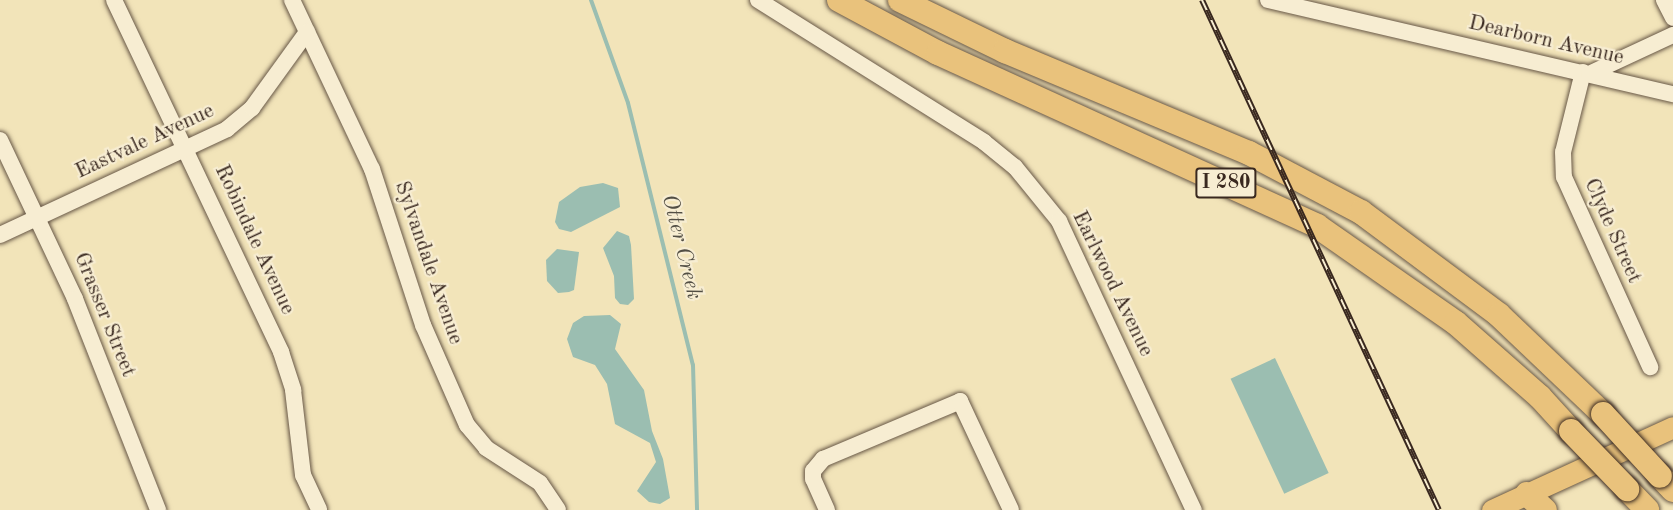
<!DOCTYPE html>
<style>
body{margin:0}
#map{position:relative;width:1673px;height:510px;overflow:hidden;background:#f2e4b9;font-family:"Old Standard TT",serif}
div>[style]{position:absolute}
.water>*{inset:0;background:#9bbeb1;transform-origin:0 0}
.stream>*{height:4px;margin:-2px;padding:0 2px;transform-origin:2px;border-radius:2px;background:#9bbeb1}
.roads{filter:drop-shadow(0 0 2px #675746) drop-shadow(0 0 2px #675746)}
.minor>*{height:16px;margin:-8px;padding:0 8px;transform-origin:8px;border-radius:8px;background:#f7edd2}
.major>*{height:21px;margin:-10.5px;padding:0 10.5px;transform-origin:10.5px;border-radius:10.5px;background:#e9c27c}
.highway>*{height:24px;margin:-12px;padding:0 12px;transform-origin:12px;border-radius:12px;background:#e9c27c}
.rail>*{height:6px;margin-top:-3px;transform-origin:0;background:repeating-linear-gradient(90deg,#f7edd2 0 11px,#39281f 0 22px);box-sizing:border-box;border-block:2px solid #39281f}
.bridges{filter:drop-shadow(0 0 2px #39281f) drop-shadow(0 0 2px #39281f)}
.highway-bridge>*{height:24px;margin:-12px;padding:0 12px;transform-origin:12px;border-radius:12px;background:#e9c27c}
span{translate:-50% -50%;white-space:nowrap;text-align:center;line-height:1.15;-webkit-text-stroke:4.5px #f7edd2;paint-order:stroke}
.shield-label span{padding:2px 4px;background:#f7edd2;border:2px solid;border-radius:4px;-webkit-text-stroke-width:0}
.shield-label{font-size:20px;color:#39281f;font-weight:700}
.street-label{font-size:21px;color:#39281f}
.water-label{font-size:22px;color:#524e44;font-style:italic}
</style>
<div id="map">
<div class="water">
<div style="clip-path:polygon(603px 183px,618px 188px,620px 207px,571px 232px,559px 229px,555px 222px,559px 202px,580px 187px)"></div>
<div style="clip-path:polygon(617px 231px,629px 236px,631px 245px,634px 299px,628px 305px,620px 304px,615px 298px,614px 276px,603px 248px)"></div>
<div style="clip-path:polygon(557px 249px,579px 252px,574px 290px,569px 292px,558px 293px,547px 281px,546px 260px)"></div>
<div style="clip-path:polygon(610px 315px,621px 324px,615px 349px,644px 390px,652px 431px,663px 459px,670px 498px,660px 504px,649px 502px,637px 491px,656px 462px,650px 443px,615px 424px,607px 384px,595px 365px,573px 357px,567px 339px,573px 323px,584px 316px)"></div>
<div style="left:1275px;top:358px;width:127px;height:49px;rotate:65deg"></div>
</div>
<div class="stream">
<div style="left:591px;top:0;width:109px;rotate:70.2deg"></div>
<div style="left:628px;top:103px;width:270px;rotate:76.1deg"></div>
<div style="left:693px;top:365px;width:145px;rotate:88.4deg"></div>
</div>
<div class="roads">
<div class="minor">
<div style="left:114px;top:0;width:390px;rotate:64.6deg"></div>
<div style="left:281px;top:352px;width:40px;rotate:72deg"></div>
<div style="left:293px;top:390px;width:86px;rotate:83.3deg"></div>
<div style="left:303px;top:475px;width:38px;rotate:65deg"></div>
<div style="left:292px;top:0;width:187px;rotate:64.7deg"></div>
<div style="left:372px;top:169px;width:164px;rotate:71.9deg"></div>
<div style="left:423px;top:325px;width:109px;rotate:66.3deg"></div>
<div style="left:467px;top:425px;width:30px;rotate:50deg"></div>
<div style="left:486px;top:448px;width:64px;rotate:32.9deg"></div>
<div style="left:540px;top:483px;width:32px;rotate:56deg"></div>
<div style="left:758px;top:0;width:267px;rotate:32.1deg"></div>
<div style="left:984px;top:142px;width:40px;rotate:39deg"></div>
<div style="left:1015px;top:167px;width:70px;rotate:50.8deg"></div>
<div style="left:1059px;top:221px;width:319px;rotate:65deg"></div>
<div style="left:1268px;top:0;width:416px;rotate:13.1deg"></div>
<div style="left:1664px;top:0;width:20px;rotate:63deg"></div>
<div style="left:1583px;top:72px;width:82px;rotate:104deg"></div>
<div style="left:1563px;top:152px;width:25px;rotate:88deg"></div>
<div style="left:1564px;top:177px;width:209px;rotate:65.6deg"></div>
<div style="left:1589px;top:74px;width:93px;rotate:-24.9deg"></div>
<div style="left:0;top:140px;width:176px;rotate:64.7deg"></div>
<div style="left:75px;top:299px;width:227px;rotate:68.5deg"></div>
<div style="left:0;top:235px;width:251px;rotate:-25deg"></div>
<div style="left:227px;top:129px;width:33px;rotate:-40deg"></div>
<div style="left:252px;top:108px;width:94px;rotate:-54.1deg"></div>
<div style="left:827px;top:510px;width:34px;rotate:-114deg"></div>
<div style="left:813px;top:479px;width:8px;rotate:-90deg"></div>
<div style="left:813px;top:471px;width:16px;rotate:-50deg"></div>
<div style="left:823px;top:459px;width:149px;rotate:-22.9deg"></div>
<div style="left:960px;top:401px;width:120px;rotate:64.9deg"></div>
</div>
<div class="major">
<div style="left:1492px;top:510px;width:199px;rotate:-24.6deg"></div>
</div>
<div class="highway">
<div style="left:839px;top:0;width:112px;rotate:28.2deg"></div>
<div style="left:938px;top:53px;width:417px;rotate:24.5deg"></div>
<div style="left:1317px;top:226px;width:169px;rotate:34.9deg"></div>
<div style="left:1456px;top:323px;width:112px;rotate:41.4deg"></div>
<div style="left:1540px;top:397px;width:46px;rotate:47.6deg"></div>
<div style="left:900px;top:0;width:117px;rotate:25.9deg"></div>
<div style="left:1005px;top:51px;width:264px;rotate:22.7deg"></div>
<div style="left:1249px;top:153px;width:127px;rotate:27.8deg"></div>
<div style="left:1361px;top:212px;width:172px;rotate:36.7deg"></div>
<div style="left:1499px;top:315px;width:144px;rotate:43.6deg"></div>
<div style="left:1660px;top:476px;width:19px;rotate:47deg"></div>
<div style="left:1627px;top:489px;width:29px;rotate:46deg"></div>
<div style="left:1527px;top:494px;width:24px;rotate:42deg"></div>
</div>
</div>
<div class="rail">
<div style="left:1202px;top:0;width:562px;rotate:65.08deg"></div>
</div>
<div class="bridges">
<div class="highway-bridge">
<div style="left:1603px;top:414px;width:84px;rotate:47.4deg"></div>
<div style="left:1571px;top:431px;width:81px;rotate:46deg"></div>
</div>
</div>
<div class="shield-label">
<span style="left:1226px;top:183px">I 280</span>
</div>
<div class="street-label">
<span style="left:1546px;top:41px;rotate:13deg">Dearborn Avenue</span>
<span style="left:145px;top:142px;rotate:-25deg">Eastvale Avenue</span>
<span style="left:1612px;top:231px;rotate:66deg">Clyde Street</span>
<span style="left:254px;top:240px;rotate:65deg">Robindale Avenue</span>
<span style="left:428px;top:263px;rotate:71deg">Sylvandale Avenue</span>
<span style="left:1112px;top:284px;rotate:64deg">Earlwood Avenue</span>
<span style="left:104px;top:315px;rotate:68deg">Grasser Street</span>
</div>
<div class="water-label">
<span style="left:681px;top:247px;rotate:76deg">Otter Creek</span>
</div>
</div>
